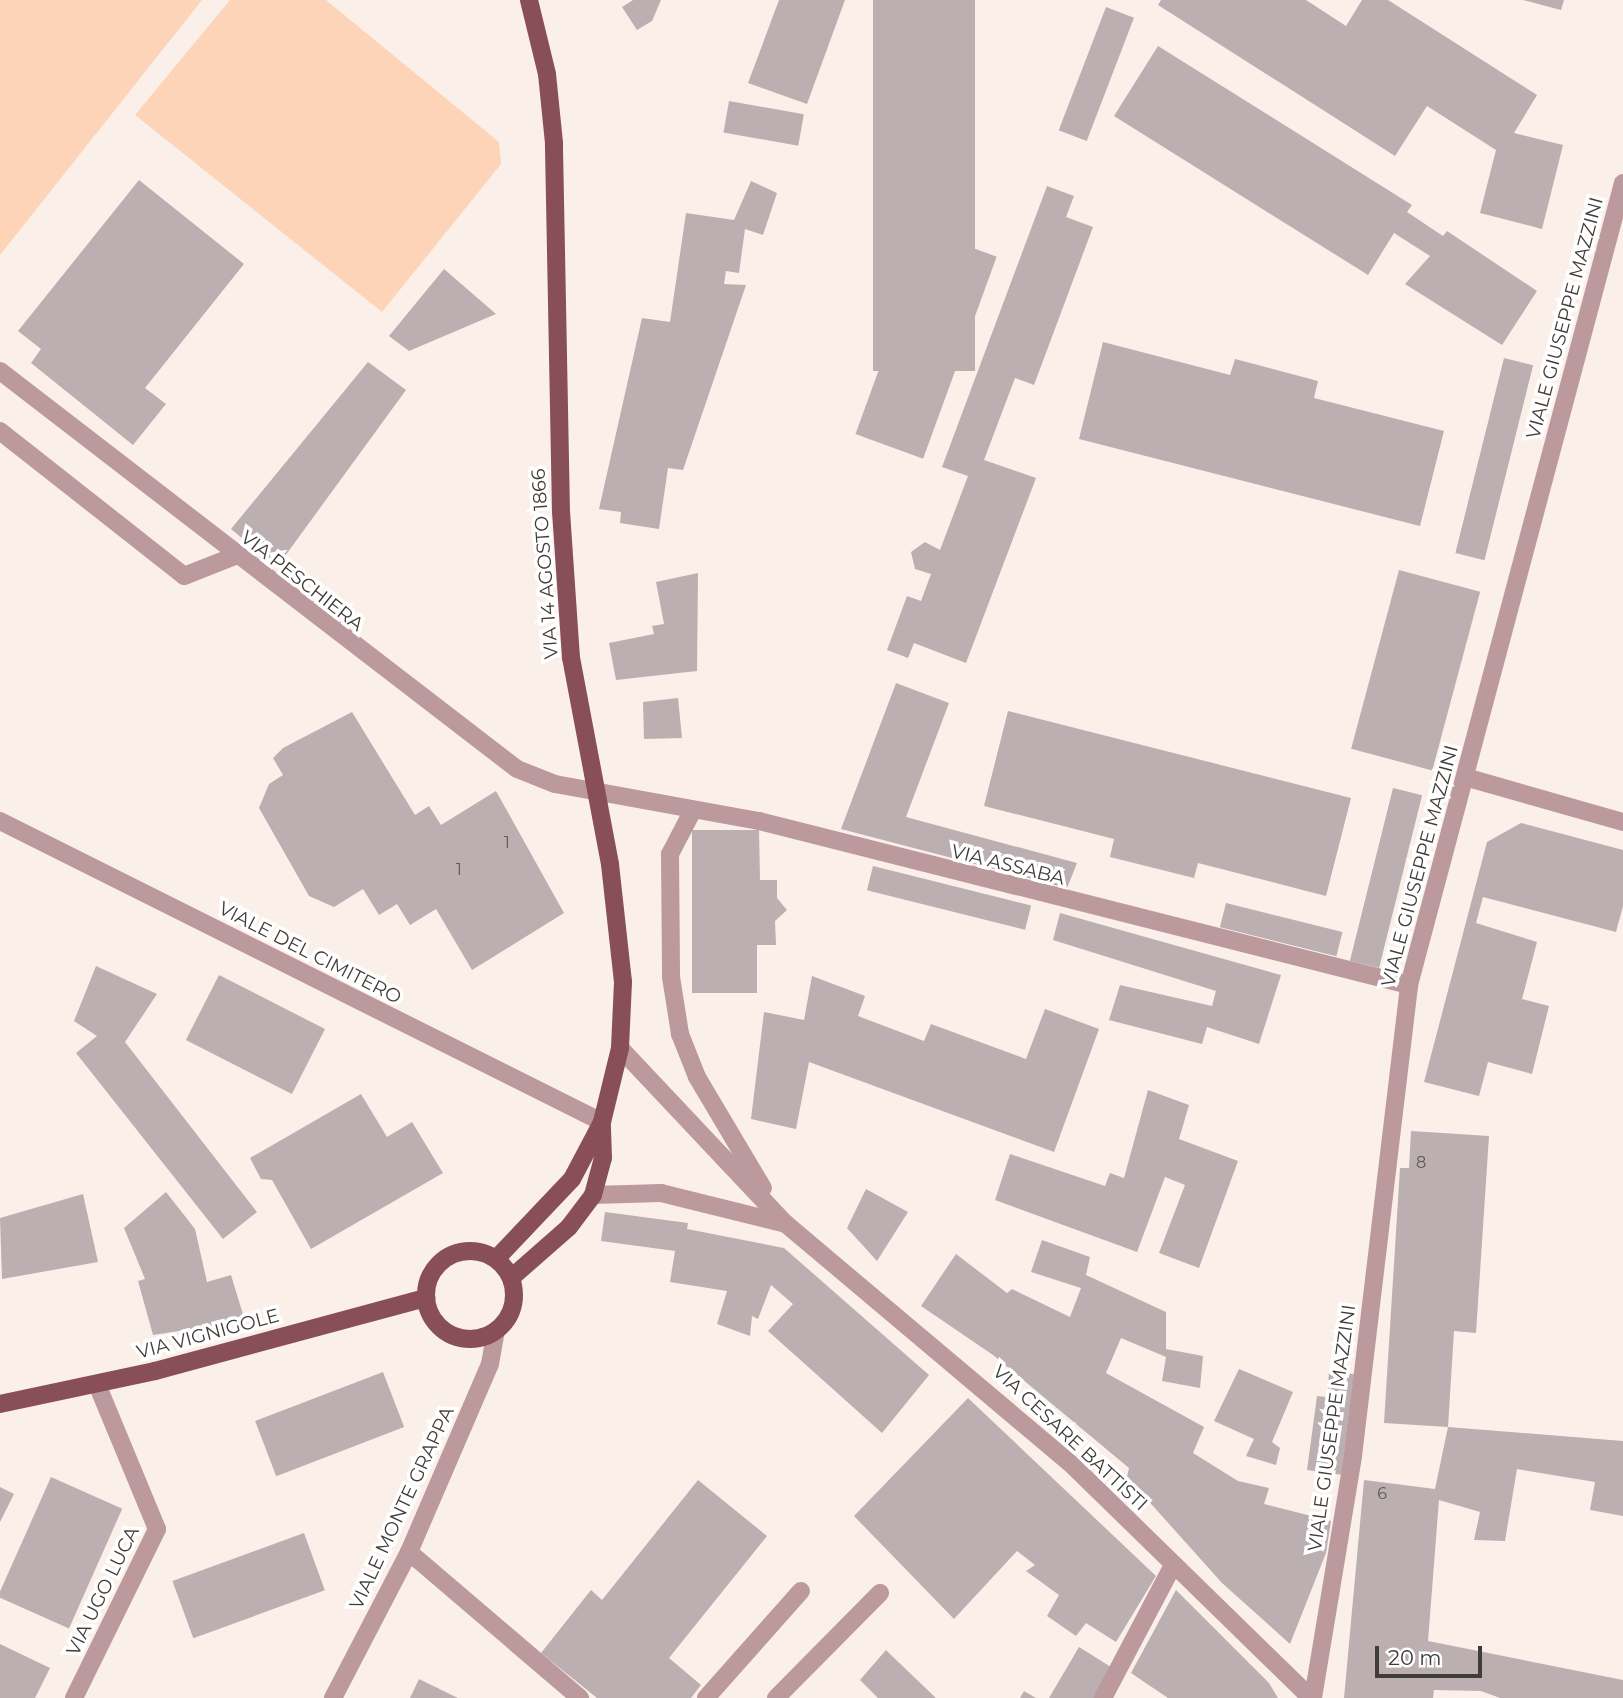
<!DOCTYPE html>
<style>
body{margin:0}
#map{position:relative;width:1623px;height:1698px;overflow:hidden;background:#faf0e9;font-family:Montserrat,sans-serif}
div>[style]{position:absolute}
.green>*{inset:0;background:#fed4b8}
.building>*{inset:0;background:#bbafb2;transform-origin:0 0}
.service>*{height:18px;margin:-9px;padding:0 9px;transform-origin:9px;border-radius:9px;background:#bc999d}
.pedestrian>*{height:18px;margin:-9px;padding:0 9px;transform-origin:9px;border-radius:9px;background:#bc999d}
.minor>*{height:18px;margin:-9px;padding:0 9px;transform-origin:9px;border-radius:9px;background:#bc999d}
.tertiary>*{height:18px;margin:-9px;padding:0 9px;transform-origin:9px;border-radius:9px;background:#bc999d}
.primary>*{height:18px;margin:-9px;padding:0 9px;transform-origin:9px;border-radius:9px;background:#894f58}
.primary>.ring{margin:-9px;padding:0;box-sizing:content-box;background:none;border:18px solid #894f58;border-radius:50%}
span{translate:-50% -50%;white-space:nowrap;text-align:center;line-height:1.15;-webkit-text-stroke:7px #fff;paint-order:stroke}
.number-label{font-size:16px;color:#5e5957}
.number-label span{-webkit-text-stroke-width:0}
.street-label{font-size:19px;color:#3f3c39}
.scale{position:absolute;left:1375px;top:1646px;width:107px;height:32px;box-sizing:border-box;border:4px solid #3f3c39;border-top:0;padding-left:9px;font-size:21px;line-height:24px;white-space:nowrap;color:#3f3c39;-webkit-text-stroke:5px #fff;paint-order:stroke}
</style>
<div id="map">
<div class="green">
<div style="clip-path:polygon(0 0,202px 0,0 255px)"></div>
<div style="clip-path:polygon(230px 0,326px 0,499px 142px,501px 164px,382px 312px,135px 115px)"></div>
</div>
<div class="building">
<div style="clip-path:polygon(633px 0,661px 0,652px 21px,637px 30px,622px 7px)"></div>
<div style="clip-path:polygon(779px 0,845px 0,807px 104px,748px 83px)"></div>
<div style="left:873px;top:0;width:102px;height:371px"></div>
<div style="clip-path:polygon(1161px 0,1306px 0,1346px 26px,1362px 0,1388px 0,1537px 95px,1514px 133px,1563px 145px,1542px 229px,1480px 213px,1496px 150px,1427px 106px,1395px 156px,1158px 5px)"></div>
<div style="clip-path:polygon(1523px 0,1564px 0,1561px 10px)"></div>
<div style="left:1106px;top:7px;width:30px;height:132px;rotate:21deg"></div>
<div style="clip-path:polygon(1158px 46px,1412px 205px,1407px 212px,1443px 236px,1447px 231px,1537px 291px,1502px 345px,1405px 284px,1430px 256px,1394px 233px,1368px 275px,1114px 116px)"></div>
<div style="left:729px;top:101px;width:76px;height:32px;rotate:10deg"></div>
<div style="clip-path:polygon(139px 180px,244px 264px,145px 388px,166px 404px,133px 445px,31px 363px,41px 349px,18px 331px)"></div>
<div style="clip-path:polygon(751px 181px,777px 193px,763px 235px,745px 229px,739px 273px,726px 271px,724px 284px,746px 285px,683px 470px,668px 468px,659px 529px,620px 523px,621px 512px,599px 509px,642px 318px,670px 322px,686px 213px,734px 220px)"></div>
<div style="clip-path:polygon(1047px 186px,1074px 196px,1066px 217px,1093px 227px,1034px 385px,1015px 378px,984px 460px,1036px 478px,966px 663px,914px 643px,908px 658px,887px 650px,907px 596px,921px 601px,931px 574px,915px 569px,911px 552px,925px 542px,940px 550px,968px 476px,942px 467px)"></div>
<div style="left:929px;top:232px;width:72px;height:215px;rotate:20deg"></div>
<div style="clip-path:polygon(444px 269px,496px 314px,409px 351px,389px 336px)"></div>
<div style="clip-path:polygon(1103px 342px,1230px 375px,1235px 359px,1318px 381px,1314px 398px,1444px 431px,1420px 526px,1079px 439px)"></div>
<div style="left:1504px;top:358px;width:30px;height:201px;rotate:14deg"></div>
<div style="clip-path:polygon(368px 362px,406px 390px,277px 567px,231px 529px)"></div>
<div style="left:1399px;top:570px;width:84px;height:185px;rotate:15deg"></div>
<div style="clip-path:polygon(698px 573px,697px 671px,616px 680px,609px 643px,654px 634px,652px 626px,664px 624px,656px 582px)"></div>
<div style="clip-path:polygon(896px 683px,949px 703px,906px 817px,1077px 863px,1067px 888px,841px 829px)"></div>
<div style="clip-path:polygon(678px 698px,682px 738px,644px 739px,643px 702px)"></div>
<div style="clip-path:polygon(1008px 711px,1351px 798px,1326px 896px,1198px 863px,1194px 878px,1110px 857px,1114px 839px,984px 806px)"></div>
<div style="clip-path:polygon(352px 712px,415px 815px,429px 806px,441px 825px,496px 791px,564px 913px,472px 970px,436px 909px,410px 925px,397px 904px,379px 915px,363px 889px,334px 907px,309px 896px,259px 808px,269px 784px,283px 775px,273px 758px,283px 748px)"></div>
<div style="left:1393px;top:788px;width:30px;height:178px;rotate:14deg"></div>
<div style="clip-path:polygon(1521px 823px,1623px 850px,1623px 906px,1616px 932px,1483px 897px,1476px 923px,1537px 942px,1522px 999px,1549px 1006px,1532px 1074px,1488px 1062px,1479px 1096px,1424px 1082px,1487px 842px)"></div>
<div style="clip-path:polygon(692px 830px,759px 830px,760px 880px,777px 880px,777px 898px,787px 910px,775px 921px,776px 945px,757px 945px,757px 993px,692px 993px)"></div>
<div style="left:873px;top:866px;width:163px;height:25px;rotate:14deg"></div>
<div style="left:1226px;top:903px;width:120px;height:25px;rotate:14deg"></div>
<div style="clip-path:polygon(1060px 913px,1281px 975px,1259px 1044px,1207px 1027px,1202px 1044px,1109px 1020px,1120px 985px,1212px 1006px,1216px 991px,1053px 940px)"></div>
<div style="clip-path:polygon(96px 966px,157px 994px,125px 1042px,257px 1212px,223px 1239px,76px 1053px,97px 1036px,74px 1021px)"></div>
<div style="left:219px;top:975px;width:119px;height:73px;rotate:27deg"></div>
<div style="clip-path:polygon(812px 976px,865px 996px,858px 1016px,924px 1041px,931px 1024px,1026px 1059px,1045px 1009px,1099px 1029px,1054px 1152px,809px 1062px,796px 1129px,751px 1119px,764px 1012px,804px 1020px)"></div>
<div style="clip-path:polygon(1148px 1090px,1189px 1105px,1179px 1139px,1238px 1161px,1199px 1268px,1159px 1253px,1185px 1185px,1165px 1177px,1137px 1252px,995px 1200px,1010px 1154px,1105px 1186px,1110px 1173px,1124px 1178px)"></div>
<div style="clip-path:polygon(361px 1094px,387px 1137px,412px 1122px,443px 1173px,311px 1249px,272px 1180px,261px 1179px,250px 1158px)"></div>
<div style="clip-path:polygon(1411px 1131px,1489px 1136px,1476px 1333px,1454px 1331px,1448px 1427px,1623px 1441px,1623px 1516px,1590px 1510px,1595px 1482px,1517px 1469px,1505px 1541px,1474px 1540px,1480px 1512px,1439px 1500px,1428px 1641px,1623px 1680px,1623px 1698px,1500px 1698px,1481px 1691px,1434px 1690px,1433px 1698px,1344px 1698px,1364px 1480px,1435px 1489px,1448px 1427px,1384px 1423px,1400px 1168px,1409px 1168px)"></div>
<div style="clip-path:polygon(866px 1189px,908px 1212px,877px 1261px,847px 1228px)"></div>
<div style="clip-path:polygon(166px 1192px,195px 1229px,207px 1282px,231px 1275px,245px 1321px,153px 1335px,138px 1281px,145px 1279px,124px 1228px)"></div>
<div style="clip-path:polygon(83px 1194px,98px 1262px,2px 1279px,0 1218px)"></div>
<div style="clip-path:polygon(605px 1212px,688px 1223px,687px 1229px,784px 1248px,929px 1375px,882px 1433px,768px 1331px,793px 1304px,771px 1285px,758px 1319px,752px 1316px,750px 1336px,717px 1324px,727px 1291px,670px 1282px,675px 1251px,601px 1241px)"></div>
<div style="clip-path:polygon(1042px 1240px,1090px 1257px,1086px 1275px,1166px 1312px,1166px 1349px,1203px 1356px,1200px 1388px,1162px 1381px,1166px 1357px,1121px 1338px,1106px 1373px,1204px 1427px,1193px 1453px,1238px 1481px,1269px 1488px,1264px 1504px,1331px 1521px,1326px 1553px,1290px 1644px,1222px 1583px,1127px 1477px,1129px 1468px,993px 1355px,921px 1306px,956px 1254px,1007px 1293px,1012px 1289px,1070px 1317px,1081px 1288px,1031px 1272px)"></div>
<div style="clip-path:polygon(1239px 1369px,1293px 1392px,1272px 1442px,1280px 1448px,1276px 1465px,1246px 1456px,1254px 1439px,1214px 1421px)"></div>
<div style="left:383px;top:1372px;width:59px;height:137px;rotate:69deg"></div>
<div style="clip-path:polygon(1329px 1372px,1354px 1374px,1343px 1475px,1307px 1470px,1317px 1396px,1327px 1397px)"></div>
<div style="clip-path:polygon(968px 1398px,1156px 1576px,1116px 1642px,1086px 1623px,1076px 1636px,1047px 1616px,1059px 1595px,1026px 1571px,1035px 1565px,1017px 1551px,954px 1619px,854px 1516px)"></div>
<div style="left:51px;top:1477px;width:78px;height:131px;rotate:24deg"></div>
<div style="clip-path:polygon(698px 1480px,767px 1536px,669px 1658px,701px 1685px,691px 1698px,597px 1698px,541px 1653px,591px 1590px,602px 1600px)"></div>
<div style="clip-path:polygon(0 1487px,14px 1494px,0 1522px)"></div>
<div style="left:304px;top:1533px;width:61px;height:140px;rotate:70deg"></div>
<div style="clip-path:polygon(1176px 1590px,1269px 1683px,1278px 1698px,1168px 1698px,1131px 1673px)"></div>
<div style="clip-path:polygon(0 1644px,50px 1668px,35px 1698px,0 1698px)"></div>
<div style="clip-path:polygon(1079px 1647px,1111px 1667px,1094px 1698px,1049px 1698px)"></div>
<div style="clip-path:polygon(886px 1650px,891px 1655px,936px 1698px,878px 1698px,860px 1680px)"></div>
<div style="clip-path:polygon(419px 1679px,458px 1698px,410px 1698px)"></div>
<div style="clip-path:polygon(1024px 1691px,1036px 1698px,1020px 1698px)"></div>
</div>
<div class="service">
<div style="left:0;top:431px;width:234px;rotate:38.2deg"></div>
<div style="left:184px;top:576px;width:55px;rotate:-21.4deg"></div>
<div style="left:706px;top:1698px;width:143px;rotate:-48.4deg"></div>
<div style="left:776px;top:1698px;width:148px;rotate:-45.3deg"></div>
</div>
<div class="pedestrian">
<div style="left:0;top:821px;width:673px;rotate:26.57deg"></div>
</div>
<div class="minor">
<div style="left:0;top:371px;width:652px;rotate:37.59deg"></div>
<div style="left:517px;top:769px;width:41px;rotate:21.5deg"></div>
<div style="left:555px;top:784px;width:207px;rotate:10.3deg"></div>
<div style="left:759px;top:821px;width:670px;rotate:14.16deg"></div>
<div style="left:1465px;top:777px;width:164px;rotate:15.9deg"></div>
<div style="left:693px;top:810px;width:50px;rotate:117.6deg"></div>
<div style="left:670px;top:854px;width:123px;rotate:89.5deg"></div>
<div style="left:671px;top:977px;width:58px;rotate:81deg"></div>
<div style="left:680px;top:1034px;width:46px;rotate:68.4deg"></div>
<div style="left:697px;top:1077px;width:129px;rotate:59.3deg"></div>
<div style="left:620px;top:1048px;width:242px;rotate:46.7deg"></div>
<div style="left:786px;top:1224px;width:370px;rotate:40.1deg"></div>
<div style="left:1069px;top:1462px;width:338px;rotate:44.3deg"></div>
<div style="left:593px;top:1195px;width:68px;rotate:-1.7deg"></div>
<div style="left:661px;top:1193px;width:129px;rotate:13.9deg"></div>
<div style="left:409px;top:1552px;width:225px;rotate:40.5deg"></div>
<div style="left:74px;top:1698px;width:188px;rotate:-63.8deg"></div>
<div style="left:157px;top:1529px;width:157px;rotate:-112.5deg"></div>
<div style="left:1103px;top:1698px;width:150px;rotate:-62.2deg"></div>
</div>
<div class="tertiary">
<div style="left:333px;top:1698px;width:165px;rotate:-62.5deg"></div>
<div style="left:409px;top:1552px;width:205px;rotate:-66.7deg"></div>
<div style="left:490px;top:1364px;width:34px;rotate:-80deg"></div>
<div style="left:1313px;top:1698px;width:245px;rotate:-80.6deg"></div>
<div style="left:1353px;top:1456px;width:474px;rotate:-83.2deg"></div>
<div style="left:1409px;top:985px;width:830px;rotate:-75.06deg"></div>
</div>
<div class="primary">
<div class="ring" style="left:426px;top:1251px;width:70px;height:70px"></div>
<div style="left:496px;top:1259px;width:110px;rotate:-46.5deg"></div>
<div style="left:572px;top:1179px;width:64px;rotate:-62.2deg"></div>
<div style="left:602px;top:1122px;width:76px;rotate:-76.3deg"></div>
<div style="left:620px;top:1048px;width:66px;rotate:-87.4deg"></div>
<div style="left:623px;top:982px;width:119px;rotate:-96.3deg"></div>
<div style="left:610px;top:864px;width:210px;rotate:-100.7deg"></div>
<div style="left:571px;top:658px;width:146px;rotate:-93.9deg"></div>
<div style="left:561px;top:512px;width:369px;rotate:-91.1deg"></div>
<div style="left:554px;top:143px;width:69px;rotate:-95.8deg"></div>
<div style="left:547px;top:74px;width:76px;rotate:-103.7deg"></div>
<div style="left:511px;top:1278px;width:77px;rotate:-41.3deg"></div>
<div style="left:569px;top:1227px;width:40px;rotate:-53deg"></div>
<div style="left:593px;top:1195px;width:38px;rotate:-75deg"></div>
<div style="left:603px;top:1158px;width:32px;rotate:-92deg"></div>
<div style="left:0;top:1404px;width:158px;rotate:-12deg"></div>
<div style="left:155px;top:1371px;width:281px;rotate:-15.1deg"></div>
</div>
<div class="number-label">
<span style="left:507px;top:843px">1</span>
<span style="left:459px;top:870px">1</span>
<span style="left:1421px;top:1163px">8</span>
<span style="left:1382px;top:1494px">6</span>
</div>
<div class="street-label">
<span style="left:1565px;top:318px;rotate:-75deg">VIALE GIUSEPPE MAZZINI</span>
<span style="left:545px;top:564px;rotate:-94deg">VIA 14 AGOSTO 1866</span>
<span style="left:302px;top:581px;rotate:38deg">VIA PESCHIERA</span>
<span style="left:1008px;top:865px;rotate:14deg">VIA ASSABA</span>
<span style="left:1420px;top:866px;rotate:-75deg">VIALE GIUSEPPE MAZZINI</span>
<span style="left:310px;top:953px;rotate:27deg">VIALE DEL CIMITERO</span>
<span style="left:208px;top:1334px;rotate:-15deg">VIA VIGNIGOLE</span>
<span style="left:1332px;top:1428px;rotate:-82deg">VIALE GIUSEPPE MAZZINI</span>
<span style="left:1070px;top:1438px;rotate:43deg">VIA CESARE BATTISTI</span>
<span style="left:402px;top:1508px;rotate:-65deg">VIALE MONTE GRAPPA</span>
<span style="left:103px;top:1591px;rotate:-64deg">VIA UGO LUCA</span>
</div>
<div class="scale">20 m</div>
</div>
